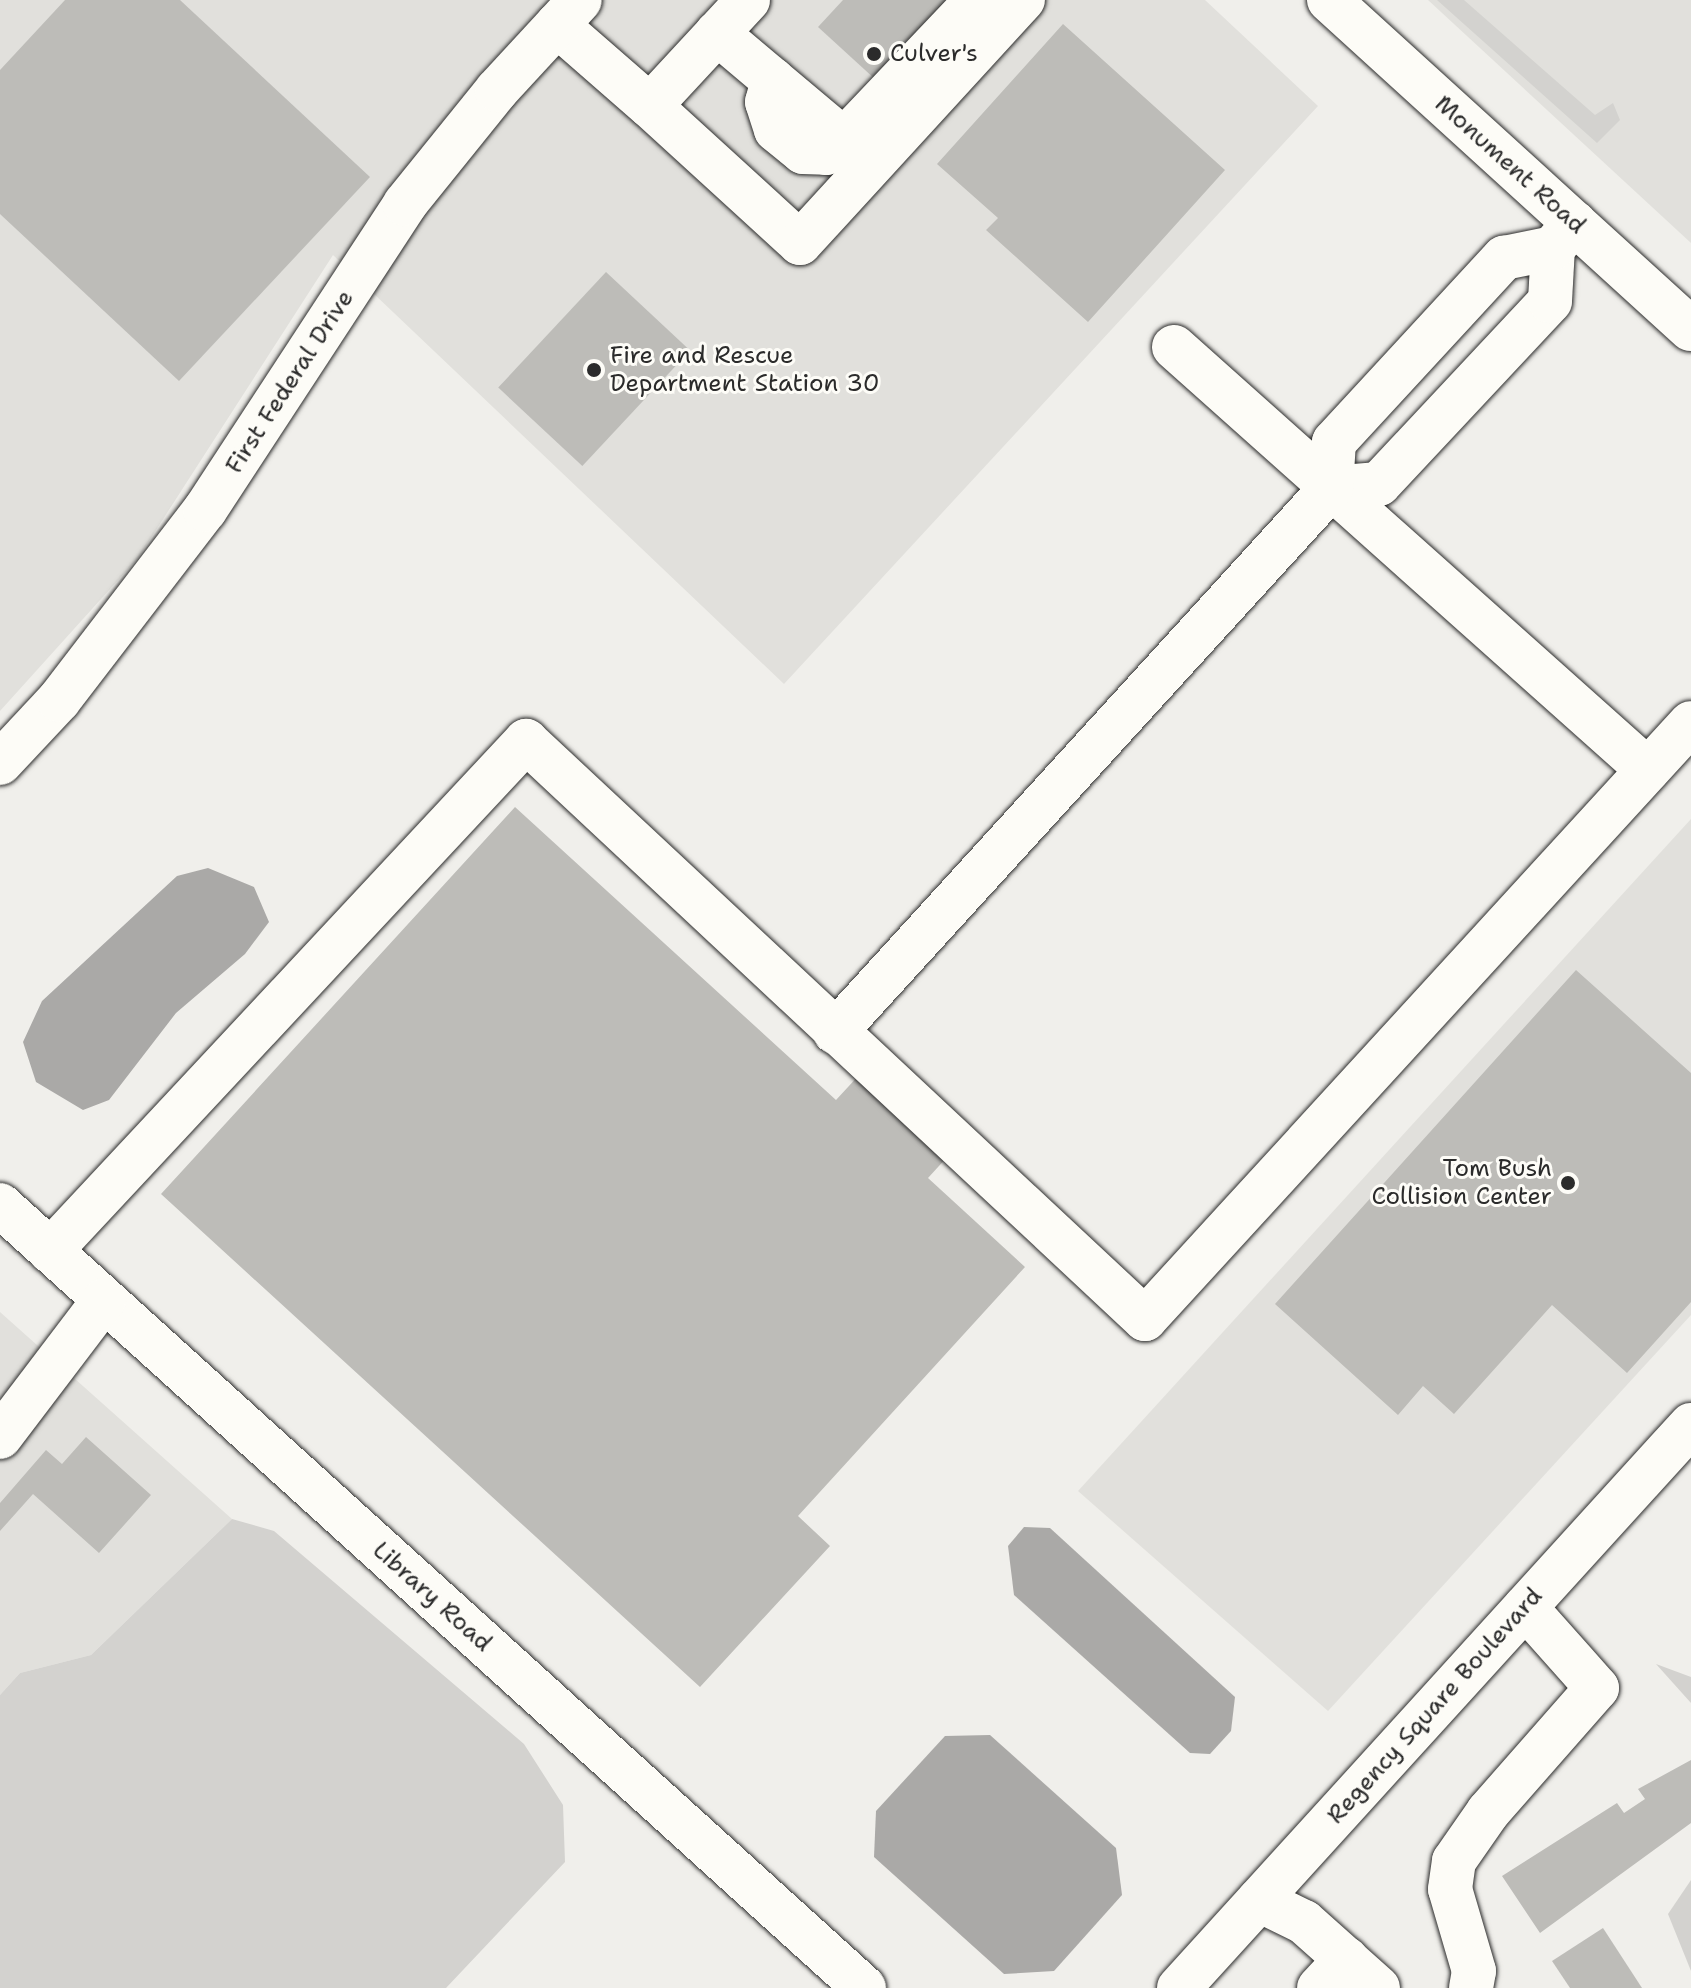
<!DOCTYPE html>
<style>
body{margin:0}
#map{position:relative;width:1691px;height:1988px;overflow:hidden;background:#f0efeb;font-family:"Shantell Sans",sans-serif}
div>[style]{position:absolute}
.built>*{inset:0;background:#e1e0dc}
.green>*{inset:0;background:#d3d2cf}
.water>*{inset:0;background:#aaa9a7}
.building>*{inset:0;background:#bdbcb8;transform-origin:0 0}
.roads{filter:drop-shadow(0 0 2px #2b2b2b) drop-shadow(0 0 2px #2b2b2b)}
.minor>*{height:44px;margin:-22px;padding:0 22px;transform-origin:22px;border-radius:22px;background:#fdfcf7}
.major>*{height:44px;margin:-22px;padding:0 22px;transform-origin:22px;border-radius:22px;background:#fdfcf7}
.dots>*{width:22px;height:22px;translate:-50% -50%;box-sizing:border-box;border:4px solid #fdfcf7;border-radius:50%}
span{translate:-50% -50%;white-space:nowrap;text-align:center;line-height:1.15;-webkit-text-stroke:6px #fdfcf7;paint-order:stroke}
.poi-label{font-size:24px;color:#2b2b2b}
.left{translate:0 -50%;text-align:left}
.right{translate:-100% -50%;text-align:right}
.street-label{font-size:24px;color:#2b2b2b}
</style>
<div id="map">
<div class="built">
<div style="clip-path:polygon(0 0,1205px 0,1318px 106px,784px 684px,333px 255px,138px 558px,0 711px)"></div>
<div style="clip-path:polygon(1428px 0,1691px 0,1691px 243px)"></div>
<div style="clip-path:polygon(1691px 819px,1691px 1315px,1328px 1711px,1078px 1491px)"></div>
<div style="clip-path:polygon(0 1312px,232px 1519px,91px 1655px,20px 1673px,0 1695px)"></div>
</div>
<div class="green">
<div style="clip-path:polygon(1437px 0,1464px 0,1595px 115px,1613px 103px,1620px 120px,1597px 143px)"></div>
<div style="clip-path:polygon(232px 1519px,274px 1531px,524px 1744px,563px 1805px,565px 1862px,446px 1988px,0 1988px,0 1695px,20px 1673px,91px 1655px)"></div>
<div style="clip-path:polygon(1656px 1664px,1691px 1677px,1691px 1703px)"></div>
<div style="clip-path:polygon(1691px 1880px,1691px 1971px,1668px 1914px)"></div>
</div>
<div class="water">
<div style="clip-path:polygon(208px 868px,254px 887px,269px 922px,245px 954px,176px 1013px,109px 1100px,83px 1110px,36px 1082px,23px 1042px,42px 1001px,177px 876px)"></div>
<div style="clip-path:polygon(1024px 1527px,1050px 1528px,1235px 1697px,1231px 1731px,1210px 1754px,1190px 1753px,1014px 1595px,1008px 1546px)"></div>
<div style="clip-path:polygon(990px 1735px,1116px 1848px,1122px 1895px,1054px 1971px,1004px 1974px,874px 1857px,876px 1811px,945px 1736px)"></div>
</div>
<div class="building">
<div style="clip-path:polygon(65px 0,180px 0,370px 177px,179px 381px,0 214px,0 70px)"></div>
<div style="clip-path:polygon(843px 0,950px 0,876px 80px,818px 27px)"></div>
<div style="clip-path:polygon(1063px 24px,1225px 170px,1088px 322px,986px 230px,998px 218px,937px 164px)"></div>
<div style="left:606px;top:272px;width:115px;height:158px;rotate:43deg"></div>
<div style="clip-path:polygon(515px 807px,836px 1100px,860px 1074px,949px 1155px,928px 1178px,1025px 1267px,798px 1516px,830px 1546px,700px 1687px,161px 1194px)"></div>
<div style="clip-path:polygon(1576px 970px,1691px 1073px,1691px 1302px,1627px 1373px,1552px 1305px,1454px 1414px,1423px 1386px,1398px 1415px,1275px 1304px)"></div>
<div style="clip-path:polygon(86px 1437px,151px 1495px,99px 1553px,33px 1494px,0 1531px,0 1503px,46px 1450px,62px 1464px)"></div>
<div style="clip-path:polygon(1691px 1760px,1691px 1823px,1540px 1933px,1502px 1876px,1617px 1803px,1624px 1813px,1645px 1799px,1638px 1789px)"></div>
<div style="clip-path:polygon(1603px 1928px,1642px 1988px,1570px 1988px,1552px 1961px)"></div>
</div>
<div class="roads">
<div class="minor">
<div style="left:748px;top:0;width:144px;rotate:132.8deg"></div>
<div style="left:650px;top:106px;width:203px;rotate:42.4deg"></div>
<div style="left:800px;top:243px;width:330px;rotate:-47.5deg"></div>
<div style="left:557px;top:25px;width:123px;rotate:41.1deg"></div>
<div style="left:717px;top:33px;width:166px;rotate:40.1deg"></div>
<div style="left:844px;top:140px;width:193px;rotate:-46.5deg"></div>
<div style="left:773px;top:80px;width:23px;rotate:105deg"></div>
<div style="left:767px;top:102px;width:29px;rotate:72deg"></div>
<div style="left:776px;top:130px;width:35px;rotate:39deg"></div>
<div style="left:803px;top:152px;width:23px;rotate:2deg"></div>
<div style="left:826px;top:153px;width:22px;rotate:-36deg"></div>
<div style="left:1174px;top:347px;width:635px;rotate:41.75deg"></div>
<div style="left:1331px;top:488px;width:48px;rotate:-4.8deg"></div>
<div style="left:1379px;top:484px;width:250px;rotate:-46.9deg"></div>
<div style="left:1550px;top:301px;width:53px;rotate:-86.8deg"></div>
<div style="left:0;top:763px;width:86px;rotate:-46.9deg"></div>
<div style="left:59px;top:700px;width:240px;rotate:-52.5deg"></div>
<div style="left:205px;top:510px;width:366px;rotate:-56.8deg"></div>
<div style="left:405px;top:204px;width:146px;rotate:-51.1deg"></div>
<div style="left:497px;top:90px;width:122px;rotate:-47.3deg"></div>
<div style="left:835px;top:1032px;width:736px;rotate:-47.64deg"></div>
<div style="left:1331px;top:488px;width:46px;rotate:-86.3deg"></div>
<div style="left:1334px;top:442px;width:251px;rotate:-47.3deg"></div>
<div style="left:1504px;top:258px;width:50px;rotate:-11.5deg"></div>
<div style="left:1553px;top:248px;width:33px;rotate:-50deg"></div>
<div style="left:0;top:1205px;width:1166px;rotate:42.18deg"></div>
<div style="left:50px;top:1251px;width:698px;rotate:-46.97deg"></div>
<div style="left:526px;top:741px;width:847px;rotate:43.04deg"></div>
<div style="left:1145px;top:1319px;width:808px;rotate:-47.51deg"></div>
<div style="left:0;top:1437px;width:172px;rotate:-52.8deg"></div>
<div style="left:1259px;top:1900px;width:50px;rotate:26.1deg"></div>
<div style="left:1304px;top:1922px;width:99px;rotate:41.7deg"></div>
<div style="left:1179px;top:1988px;width:761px;rotate:-47.72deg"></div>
<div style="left:1319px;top:1988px;width:40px;rotate:-47deg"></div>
<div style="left:1471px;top:1988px;width:17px;rotate:-80deg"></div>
<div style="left:1474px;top:1971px;width:85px;rotate:-106.3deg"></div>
<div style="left:1450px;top:1889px;width:28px;rotate:-82deg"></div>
<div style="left:1454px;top:1861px;width:60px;rotate:-55.2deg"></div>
<div style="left:1488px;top:1812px;width:165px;rotate:-48.7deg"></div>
<div style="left:1597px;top:1688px;width:108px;rotate:-131.6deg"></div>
</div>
<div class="major">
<div style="left:1329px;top:0;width:489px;rotate:42.3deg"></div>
</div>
</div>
<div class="dots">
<div style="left:874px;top:54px;background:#2b2b2b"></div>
<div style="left:594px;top:370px;background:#2b2b2b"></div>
<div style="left:1568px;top:1183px;background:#2b2b2b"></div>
</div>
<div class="poi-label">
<span class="left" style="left:890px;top:54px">Culver's</span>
<span class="left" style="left:610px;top:370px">Fire and Rescue<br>Department Station 30</span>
<span class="right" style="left:1552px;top:1183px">Tom Bush<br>Collision Center</span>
</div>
<div class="street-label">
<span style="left:1510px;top:165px;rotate:42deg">Monument Road</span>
<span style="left:290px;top:382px;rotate:-57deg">First Federal Drive</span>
<span style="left:432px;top:1597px;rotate:42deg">Library Road</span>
<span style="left:1435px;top:1706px;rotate:-48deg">Regency Square Boulevard</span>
</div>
</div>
